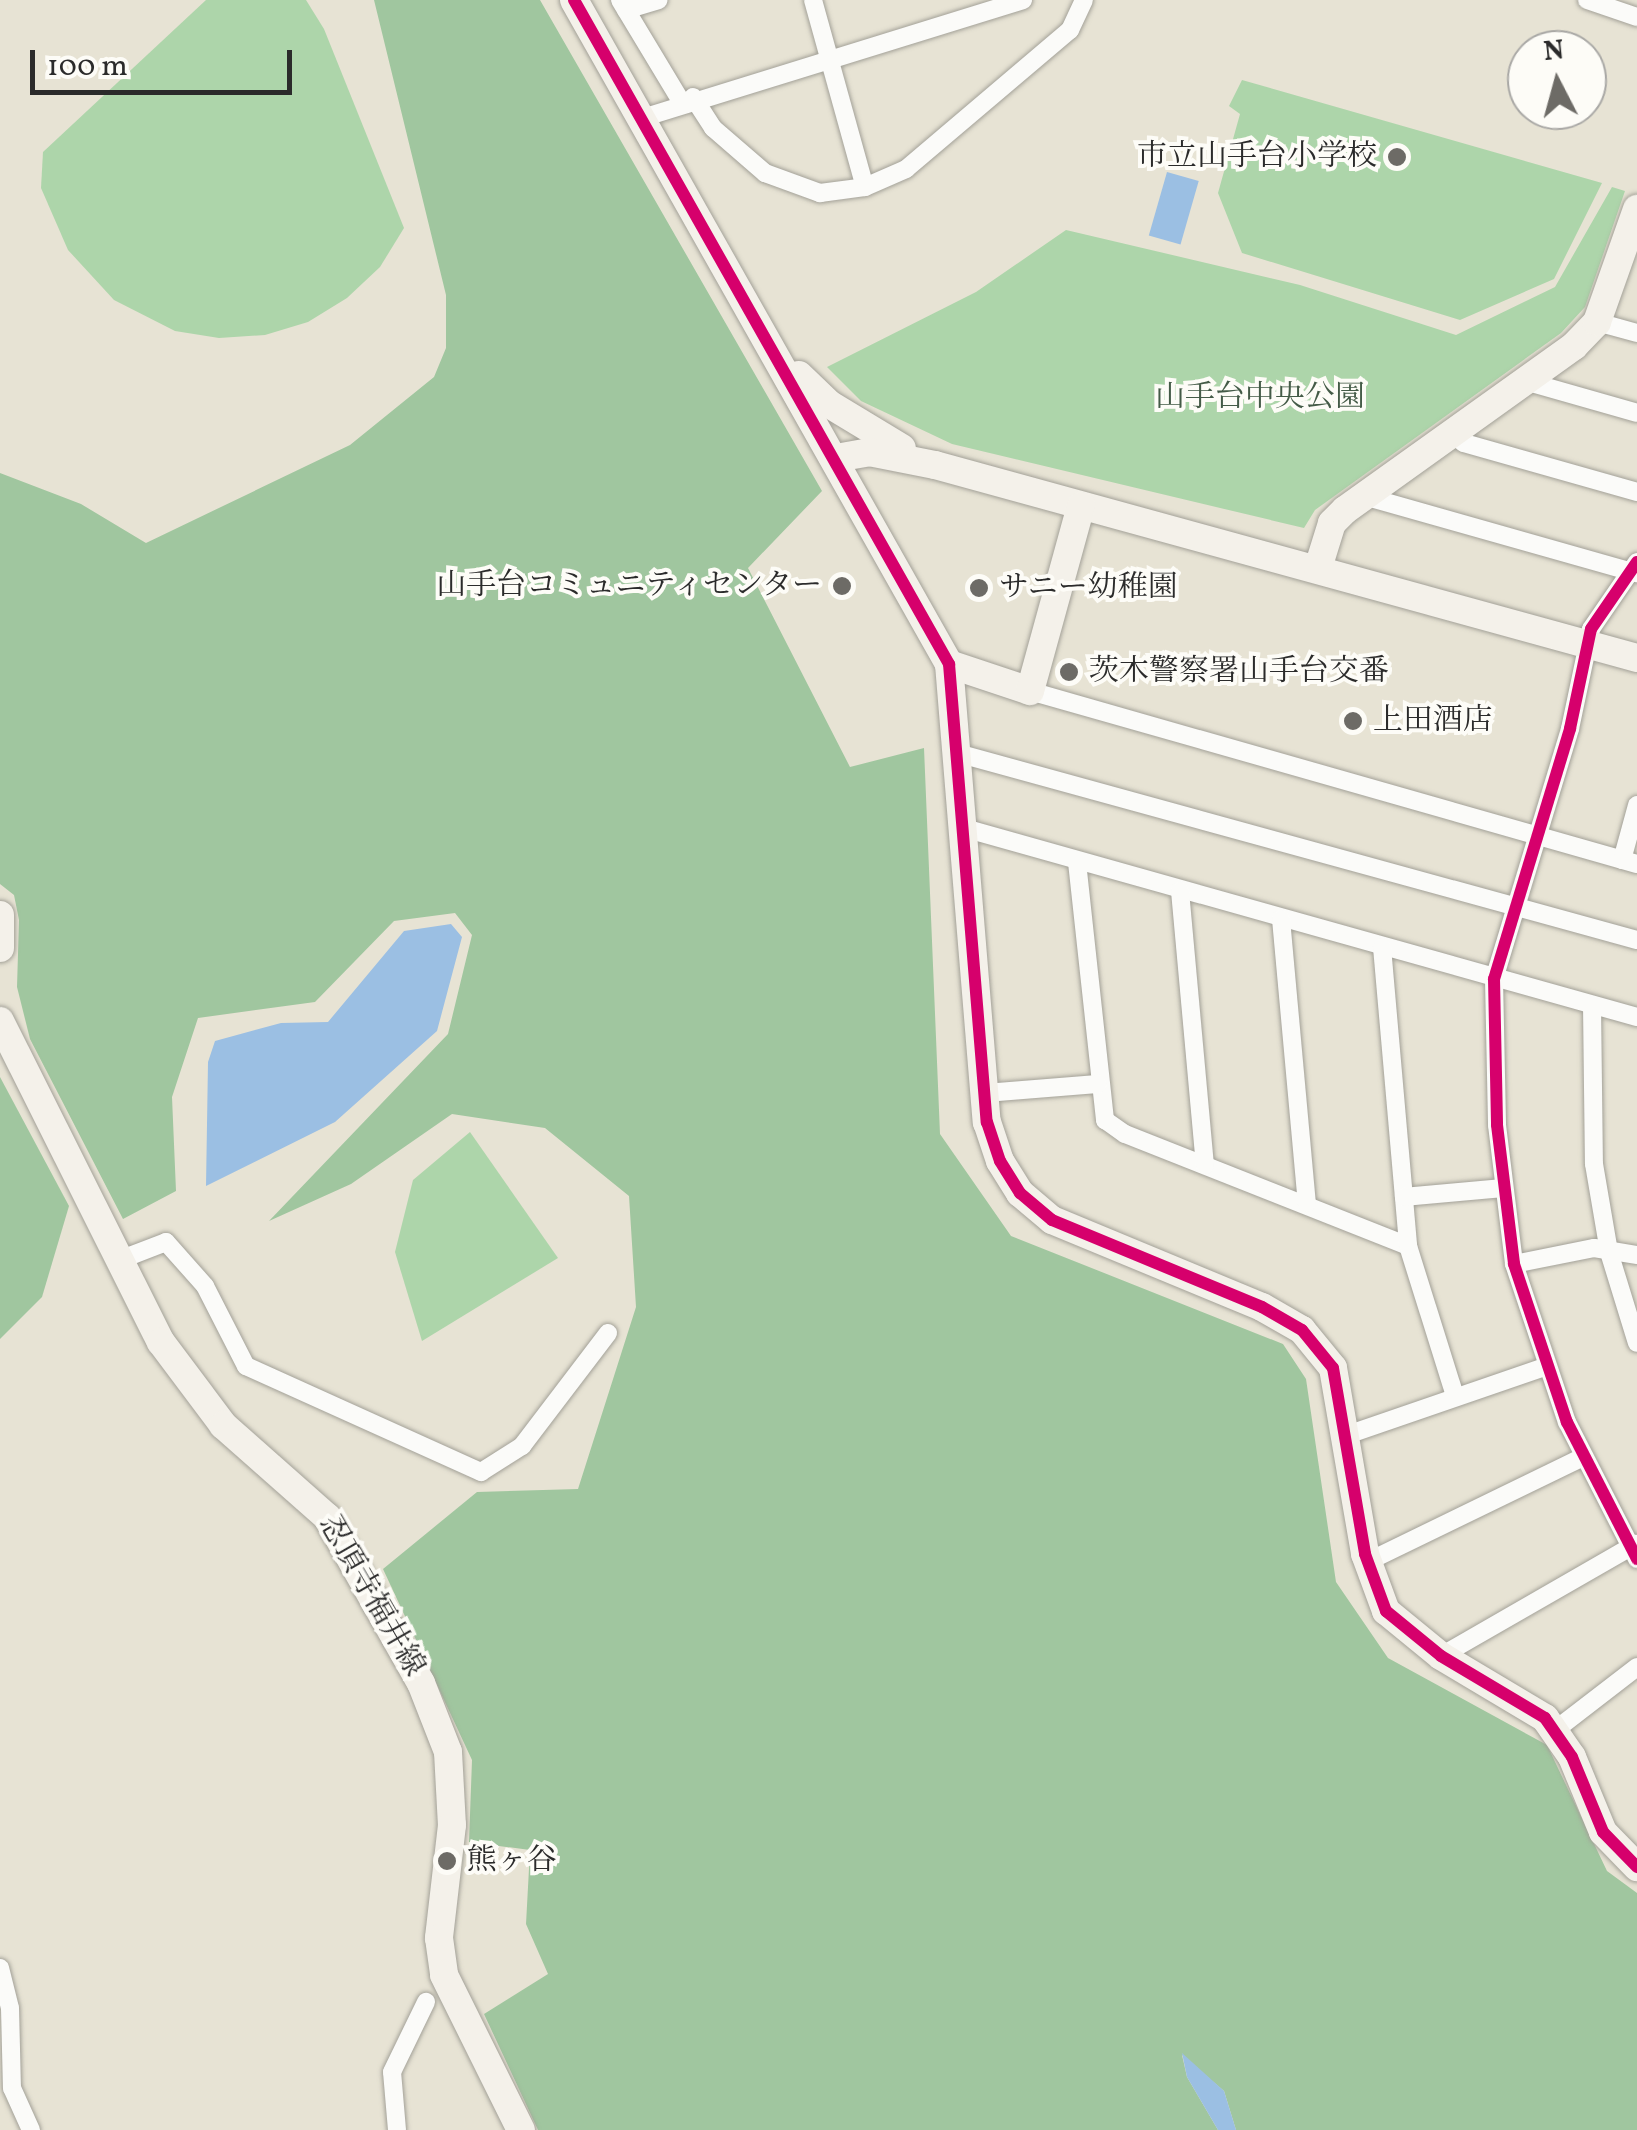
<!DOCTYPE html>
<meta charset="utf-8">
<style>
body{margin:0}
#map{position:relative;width:1637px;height:2130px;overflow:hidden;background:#e7e3d4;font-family:Vollkorn,"Noto Serif JP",serif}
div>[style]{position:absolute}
.green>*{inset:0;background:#add5aa}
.forest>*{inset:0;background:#a0c69f}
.water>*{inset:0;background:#9bbfe3;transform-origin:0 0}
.roads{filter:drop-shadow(0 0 2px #a3a198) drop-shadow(0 0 2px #a3a198)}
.street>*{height:18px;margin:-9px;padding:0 9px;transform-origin:9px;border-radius:9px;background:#fbfbf9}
.secondary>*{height:28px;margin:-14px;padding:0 14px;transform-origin:14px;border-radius:14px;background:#f4f1ea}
.cycleway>*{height:12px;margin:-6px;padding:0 6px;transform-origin:6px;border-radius:6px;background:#d6006c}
.dots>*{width:28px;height:28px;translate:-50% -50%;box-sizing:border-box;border:5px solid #fdfcf7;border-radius:50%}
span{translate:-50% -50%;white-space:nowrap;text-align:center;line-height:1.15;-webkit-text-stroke:8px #fdfcf7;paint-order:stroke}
.poi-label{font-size:30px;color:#2b2b2b}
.right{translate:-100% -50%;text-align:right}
.left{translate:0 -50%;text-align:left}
.park-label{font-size:30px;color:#445b47}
.street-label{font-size:30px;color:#2b2b2b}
.north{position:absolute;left:1507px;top:30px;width:100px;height:100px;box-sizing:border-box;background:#fdfcf7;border:2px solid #a9a8a5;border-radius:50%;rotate:354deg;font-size:28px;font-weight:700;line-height:40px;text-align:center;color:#2b2b2b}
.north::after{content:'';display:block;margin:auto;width:35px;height:45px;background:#6d6b66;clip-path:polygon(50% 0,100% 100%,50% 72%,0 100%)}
.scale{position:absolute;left:30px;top:50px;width:262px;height:45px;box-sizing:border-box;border:5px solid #2b2b2b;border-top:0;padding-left:12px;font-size:30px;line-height:35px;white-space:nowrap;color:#2b2b2b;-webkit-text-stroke:8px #fdfcf7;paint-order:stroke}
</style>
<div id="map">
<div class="green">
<div style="clip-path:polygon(206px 0,306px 0,324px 29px,404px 228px,380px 267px,347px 298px,308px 322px,265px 335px,219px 338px,175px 331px,114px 300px,68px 250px,41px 188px,43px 152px)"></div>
<div style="clip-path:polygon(1242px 80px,1602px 183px,1554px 279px,1460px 320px,1242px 253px,1218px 193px,1240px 114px,1229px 106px)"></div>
<div style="clip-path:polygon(1612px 187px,1625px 191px,1585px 307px,1561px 333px,1315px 510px,1304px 528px,952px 444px,861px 401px,827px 367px,976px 292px,1066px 230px,1300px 285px,1456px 335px,1555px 287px)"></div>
<div style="clip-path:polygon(470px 1132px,558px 1258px,422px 1341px,395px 1252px,413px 1180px)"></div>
</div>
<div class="forest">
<div style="clip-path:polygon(374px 0,540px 0,822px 491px,748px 568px,850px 767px,924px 748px,940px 1134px,1011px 1236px,1283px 1344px,1306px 1379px,1336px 1582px,1388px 1658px,1547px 1745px,1607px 1871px,1637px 1893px,1637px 2130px,1236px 2130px,1224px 2091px,1182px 2055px,1187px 2077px,1218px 2130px,538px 2130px,484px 2014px,548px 1974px,526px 1924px,530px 1850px,469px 1842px,472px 1760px,383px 1569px,477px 1492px,578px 1489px,636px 1307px,629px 1196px,545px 1128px,452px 1114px,351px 1184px,269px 1221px,448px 1034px,472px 935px,455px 913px,394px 921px,315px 1002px,198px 1018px,172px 1097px,176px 1191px,123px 1219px,30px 1039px,17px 987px,19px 920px,14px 895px,0 884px,0 473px,81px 504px,146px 543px,350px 445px,434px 377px,446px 348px,446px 295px)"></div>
<div style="clip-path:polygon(0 1077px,69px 1206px,42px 1297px,0 1339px)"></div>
</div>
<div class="water">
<div style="left:1167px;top:172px;width:33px;height:66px;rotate:16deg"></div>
<div style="clip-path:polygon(451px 924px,462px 937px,437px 1031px,335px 1122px,206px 1186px,208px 1062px,215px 1041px,281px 1023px,328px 1022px,404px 931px)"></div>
<div style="clip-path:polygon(1182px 2053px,1224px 2091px,1236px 2130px,1218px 2130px,1187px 2077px)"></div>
</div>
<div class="roads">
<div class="street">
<div style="left:620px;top:0;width:118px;rotate:58.9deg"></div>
<div style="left:813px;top:0;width:194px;rotate:74.5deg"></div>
<div style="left:1587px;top:0;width:53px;rotate:18.8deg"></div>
<div style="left:626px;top:10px;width:34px;rotate:-17deg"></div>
<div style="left:693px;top:97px;width:37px;rotate:57deg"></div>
<div style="left:713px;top:128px;width:69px;rotate:40.9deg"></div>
<div style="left:765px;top:173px;width:59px;rotate:20deg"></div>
<div style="left:820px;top:193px;width:45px;rotate:-7.6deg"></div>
<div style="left:865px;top:187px;width:45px;rotate:-23.7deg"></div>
<div style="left:906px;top:169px;width:215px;rotate:-40.3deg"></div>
<div style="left:1070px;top:30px;width:33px;rotate:-65deg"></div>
<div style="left:639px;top:119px;width:402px;rotate:-17.2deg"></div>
<div style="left:1597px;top:322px;width:41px;rotate:15.4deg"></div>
<div style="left:1525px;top:381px;width:116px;rotate:15.9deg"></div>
<div style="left:1451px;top:433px;width:16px;rotate:38deg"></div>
<div style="left:1464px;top:443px;width:180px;rotate:15.8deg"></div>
<div style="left:1364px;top:496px;width:284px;rotate:15.8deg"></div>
<div style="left:1637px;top:562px;width:81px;rotate:124.5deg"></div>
<div style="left:1591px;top:629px;width:102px;rotate:101.9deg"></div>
<div style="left:1570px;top:729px;width:261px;rotate:106.9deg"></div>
<div style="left:1494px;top:979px;width:146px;rotate:88.8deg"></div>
<div style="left:1497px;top:1125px;width:140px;rotate:83deg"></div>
<div style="left:1514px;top:1264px;width:167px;rotate:71.5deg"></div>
<div style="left:1567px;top:1422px;width:154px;rotate:62.9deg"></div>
<div style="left:1030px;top:691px;width:631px;rotate:15.91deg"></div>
<div style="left:957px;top:753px;width:705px;rotate:15.38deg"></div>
<div style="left:964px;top:828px;width:699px;rotate:15.69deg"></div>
<div style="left:1622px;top:860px;width:57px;rotate:-74.7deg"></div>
<div style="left:1077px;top:862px;width:260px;rotate:83.8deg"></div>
<div style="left:1105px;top:1120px;width:24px;rotate:35deg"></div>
<div style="left:1125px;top:1134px;width:304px;rotate:21.6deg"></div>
<div style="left:1408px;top:1246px;width:157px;rotate:72.6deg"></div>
<div style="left:1180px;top:891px;width:275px;rotate:84.8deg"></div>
<div style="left:1281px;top:919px;width:285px;rotate:84.8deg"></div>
<div style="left:1382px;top:947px;width:300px;rotate:85deg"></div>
<div style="left:1592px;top:1005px;width:159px;rotate:89.3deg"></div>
<div style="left:1594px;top:1164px;width:89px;rotate:80.3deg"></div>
<div style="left:1609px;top:1252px;width:95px;rotate:72.9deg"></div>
<div style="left:985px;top:1093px;width:113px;rotate:-4.6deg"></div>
<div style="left:1404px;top:1197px;width:99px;rotate:-5.2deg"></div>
<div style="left:122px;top:1259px;width:47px;rotate:-21.1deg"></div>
<div style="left:166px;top:1242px;width:59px;rotate:48.4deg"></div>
<div style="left:205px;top:1286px;width:90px;rotate:62.9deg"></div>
<div style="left:246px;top:1366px;width:258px;rotate:24.3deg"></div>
<div style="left:481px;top:1472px;width:49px;rotate:-32.4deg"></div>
<div style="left:522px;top:1446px;width:142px;rotate:-52.7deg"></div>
<div style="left:1514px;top:1264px;width:82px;rotate:-11.3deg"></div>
<div style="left:1594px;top:1248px;width:44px;rotate:9.2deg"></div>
<div style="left:1347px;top:1435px;width:209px;rotate:-19deg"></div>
<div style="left:1367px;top:1562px;width:240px;rotate:-25.9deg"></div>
<div style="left:1441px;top:1656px;width:225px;rotate:-29.9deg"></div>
<div style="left:1554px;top:1731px;width:105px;rotate:-37.6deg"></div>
<div style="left:0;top:1968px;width:41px;rotate:76deg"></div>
<div style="left:10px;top:2008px;width:80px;rotate:88.6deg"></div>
<div style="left:12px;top:2088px;width:46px;rotate:65.7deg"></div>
<div style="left:397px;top:2130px;width:58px;rotate:-94.9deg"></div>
<div style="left:392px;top:2072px;width:78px;rotate:-64.1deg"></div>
</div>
<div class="secondary">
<div style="left:574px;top:0;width:763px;rotate:60.54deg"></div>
<div style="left:949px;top:664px;width:460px;rotate:85.3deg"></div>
<div style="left:987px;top:1122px;width:41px;rotate:71.6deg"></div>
<div style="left:1000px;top:1161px;width:38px;rotate:58deg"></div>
<div style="left:1020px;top:1193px;width:42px;rotate:40.2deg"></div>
<div style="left:1052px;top:1220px;width:227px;rotate:22.5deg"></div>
<div style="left:1262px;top:1307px;width:46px;rotate:29.9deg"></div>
<div style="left:1302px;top:1330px;width:49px;rotate:50.8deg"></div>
<div style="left:1333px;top:1368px;width:189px;rotate:80.2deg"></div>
<div style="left:1365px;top:1554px;width:61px;rotate:69.8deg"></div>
<div style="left:1386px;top:1611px;width:71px;rotate:39.3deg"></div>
<div style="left:1441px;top:1656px;width:121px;rotate:30.8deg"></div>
<div style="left:1545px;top:1718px;width:47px;rotate:55.3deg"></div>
<div style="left:1572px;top:1757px;width:81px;rotate:67.5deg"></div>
<div style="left:1603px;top:1832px;width:49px;rotate:45.8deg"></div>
<div style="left:799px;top:375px;width:42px;rotate:44deg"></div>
<div style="left:829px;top:404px;width:85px;rotate:31.1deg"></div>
<div style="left:836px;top:458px;width:34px;rotate:-10deg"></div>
<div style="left:869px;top:452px;width:67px;rotate:11.1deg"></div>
<div style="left:935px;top:465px;width:728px;rotate:15.37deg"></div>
<div style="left:1318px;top:568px;width:47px;rotate:-72.7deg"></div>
<div style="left:1332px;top:523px;width:18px;rotate:-45deg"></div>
<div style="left:1345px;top:510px;width:282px;rotate:-35.6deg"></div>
<div style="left:1574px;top:346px;width:33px;rotate:-46deg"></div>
<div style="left:1597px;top:322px;width:120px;rotate:-70.5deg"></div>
<div style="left:949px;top:664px;width:85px;rotate:18.4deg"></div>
<div style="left:1030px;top:691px;width:192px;rotate:-74.6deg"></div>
<div style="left:0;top:915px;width:33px;rotate:90deg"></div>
<div style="left:0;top:1021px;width:359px;rotate:63.4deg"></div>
<div style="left:161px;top:1342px;width:104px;rotate:53.2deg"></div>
<div style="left:223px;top:1425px;width:139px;rotate:41.5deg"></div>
<div style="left:327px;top:1517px;width:191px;rotate:60.5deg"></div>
<div style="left:421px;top:1683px;width:74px;rotate:68.6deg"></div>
<div style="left:448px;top:1752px;width:73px;rotate:86.9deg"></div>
<div style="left:452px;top:1825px;width:114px;rotate:96.6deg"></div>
<div style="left:439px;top:1938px;width:37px;rotate:82deg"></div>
<div style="left:444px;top:1975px;width:173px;rotate:63.6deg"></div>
</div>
</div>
<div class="cycleway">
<div style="left:574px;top:0;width:763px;rotate:60.54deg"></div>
<div style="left:949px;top:664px;width:460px;rotate:85.3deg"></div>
<div style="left:987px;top:1122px;width:41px;rotate:71.6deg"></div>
<div style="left:1000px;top:1161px;width:38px;rotate:58deg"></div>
<div style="left:1020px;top:1193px;width:42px;rotate:40.2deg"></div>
<div style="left:1052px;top:1220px;width:227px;rotate:22.5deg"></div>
<div style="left:1262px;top:1307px;width:46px;rotate:29.9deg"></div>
<div style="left:1302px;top:1330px;width:49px;rotate:50.8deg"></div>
<div style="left:1333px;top:1368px;width:189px;rotate:80.2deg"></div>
<div style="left:1365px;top:1554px;width:61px;rotate:69.8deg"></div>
<div style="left:1386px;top:1611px;width:71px;rotate:39.3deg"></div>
<div style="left:1441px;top:1656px;width:121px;rotate:30.8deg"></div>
<div style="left:1545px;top:1718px;width:47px;rotate:55.3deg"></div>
<div style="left:1572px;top:1757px;width:81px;rotate:67.5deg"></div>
<div style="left:1603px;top:1832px;width:49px;rotate:45.8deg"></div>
<div style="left:1637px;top:562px;width:81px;rotate:124.5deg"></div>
<div style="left:1591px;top:629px;width:102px;rotate:101.9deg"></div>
<div style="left:1570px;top:729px;width:261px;rotate:106.9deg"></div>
<div style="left:1494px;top:979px;width:146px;rotate:88.8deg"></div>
<div style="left:1497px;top:1125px;width:140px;rotate:83deg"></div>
<div style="left:1514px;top:1264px;width:167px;rotate:71.5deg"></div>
<div style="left:1567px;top:1422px;width:154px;rotate:62.9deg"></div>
</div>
<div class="dots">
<div style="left:1397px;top:157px;background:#6d6b66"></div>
<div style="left:842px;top:586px;background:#6d6b66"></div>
<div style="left:979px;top:588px;background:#6d6b66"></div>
<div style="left:1069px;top:672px;background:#6d6b66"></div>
<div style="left:1353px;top:721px;background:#6d6b66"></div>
<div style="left:447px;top:1861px;background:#6d6b66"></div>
</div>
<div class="poi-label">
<span class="right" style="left:1377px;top:157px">市立山手台小学校</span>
<span class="right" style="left:822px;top:586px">山手台コミュニティセンター</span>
<span class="left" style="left:999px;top:588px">サニー幼稚園</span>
<span class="left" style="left:1089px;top:672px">茨木警察署山手台交番</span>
<span class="left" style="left:1373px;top:721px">上田酒店</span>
<span class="left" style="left:467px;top:1861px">熊ヶ谷</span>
</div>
<div class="park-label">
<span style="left:1260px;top:398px">山手台中央公園</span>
</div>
<div class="street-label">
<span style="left:371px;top:1596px;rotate:60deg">忍頂寺福井線</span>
</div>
<div class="north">N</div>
<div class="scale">100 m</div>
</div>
